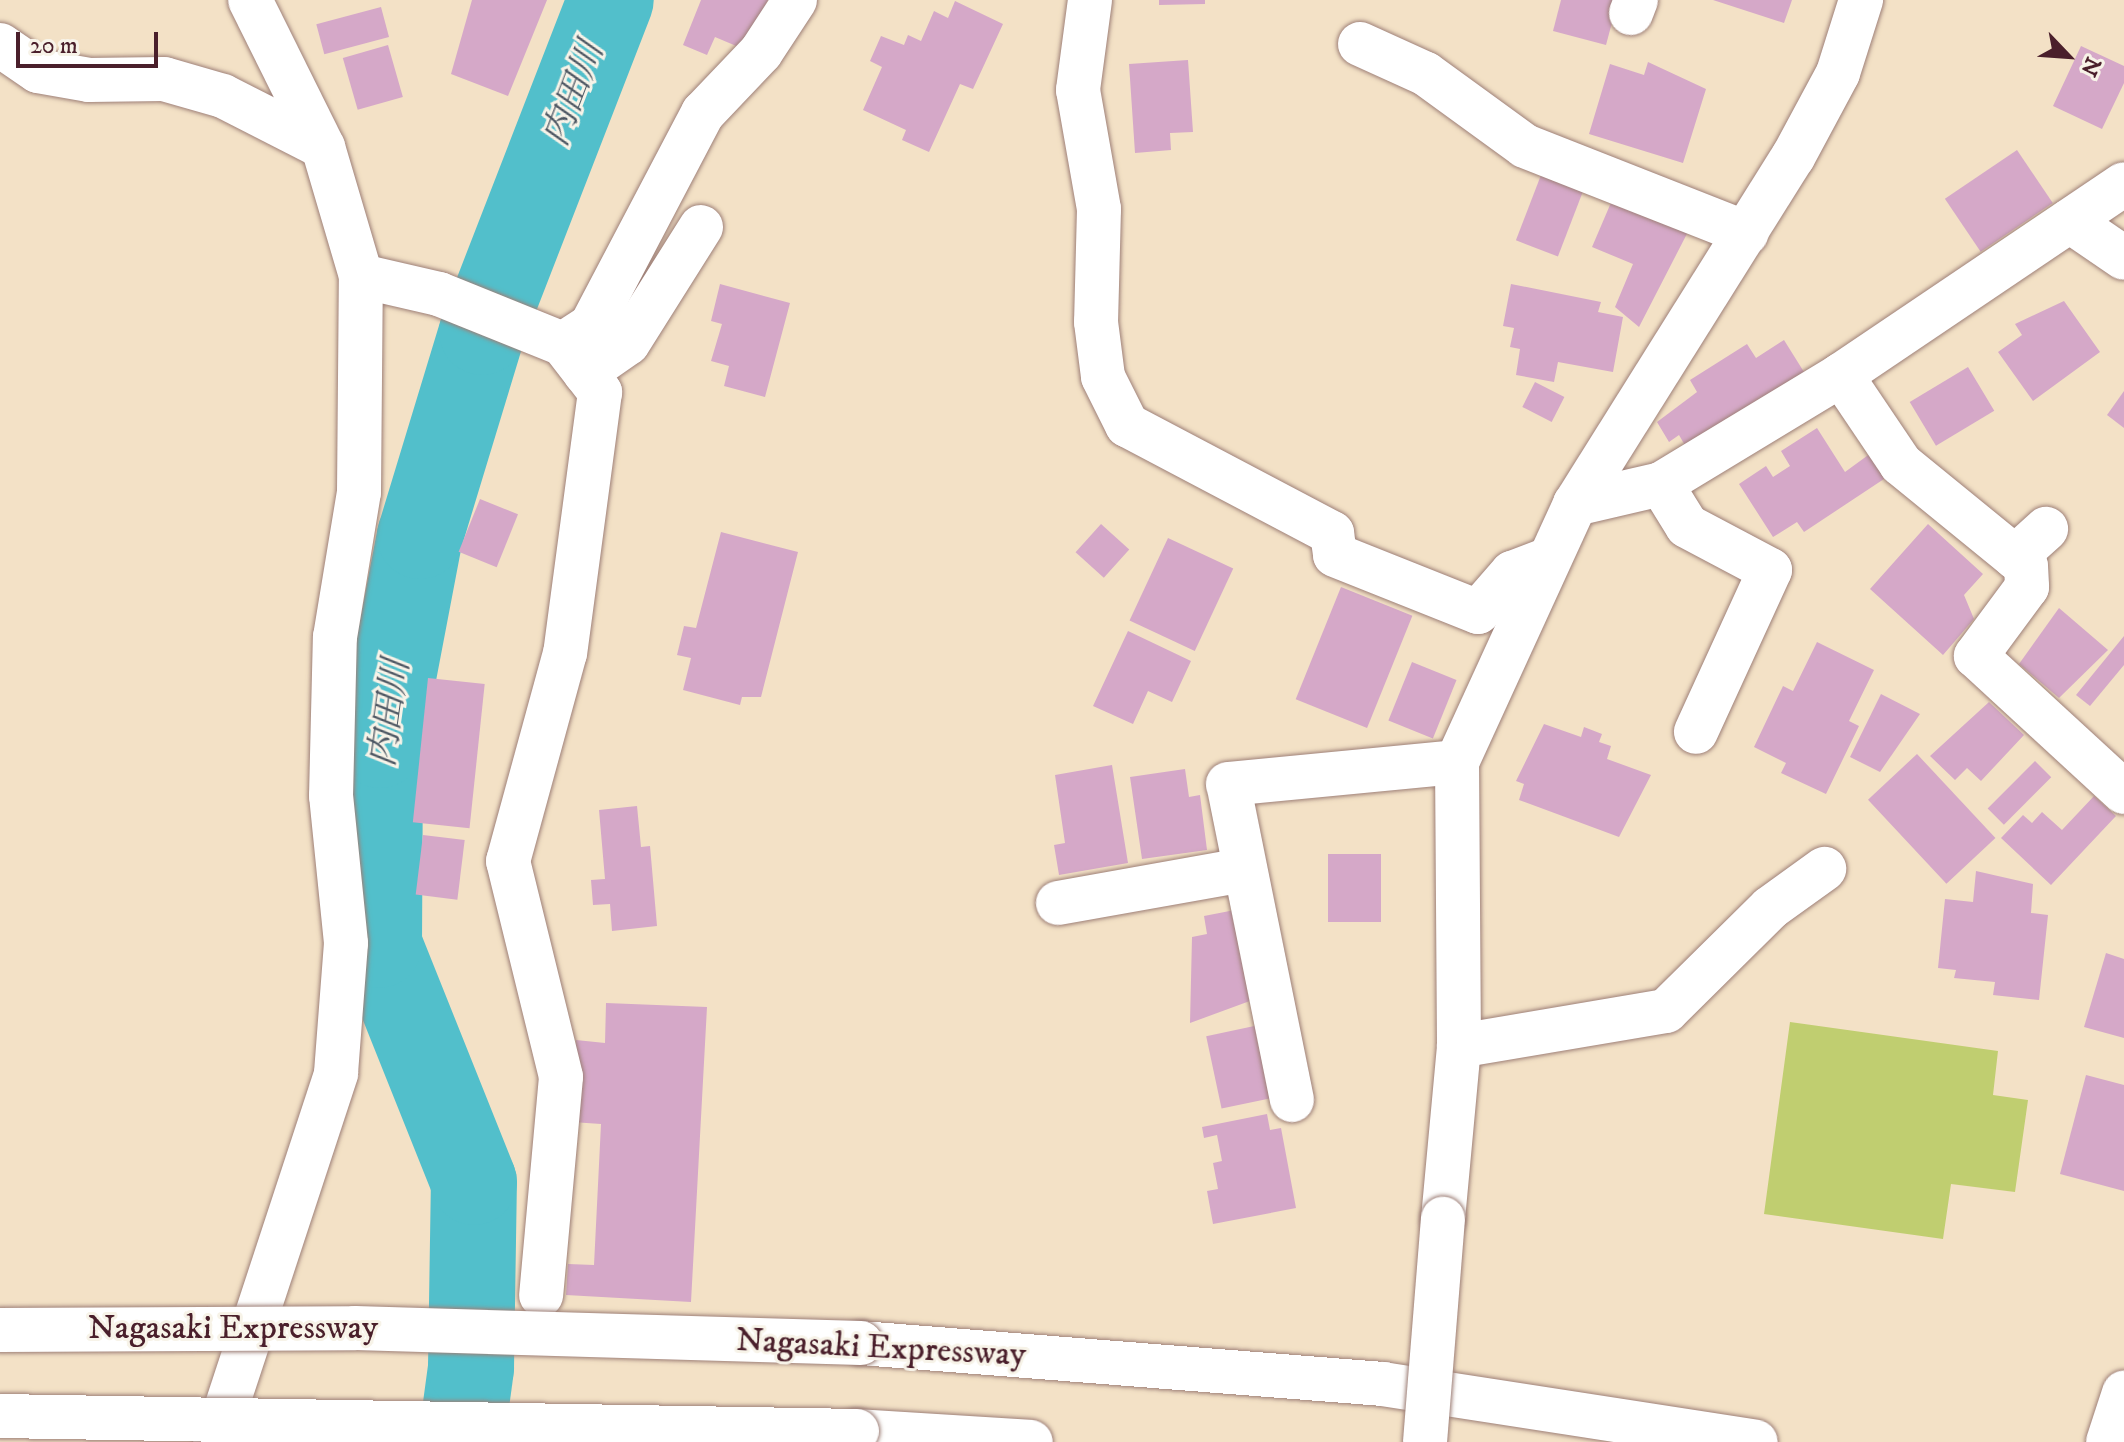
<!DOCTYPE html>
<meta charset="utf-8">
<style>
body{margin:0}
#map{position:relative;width:2124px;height:1442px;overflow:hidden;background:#f3e1c6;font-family:"IM FELL DW Pica","Noto Serif JP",serif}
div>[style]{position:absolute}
.green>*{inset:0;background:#c0ce70}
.river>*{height:86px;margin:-43px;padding:0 43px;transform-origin:43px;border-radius:43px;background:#52bfcb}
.building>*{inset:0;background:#d5a8c8;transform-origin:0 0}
.roads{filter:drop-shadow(0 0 2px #9e8078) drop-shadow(0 0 2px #9e8078)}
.minor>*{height:44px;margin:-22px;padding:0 22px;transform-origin:22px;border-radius:22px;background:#fff}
.highway>*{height:44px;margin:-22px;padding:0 22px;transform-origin:22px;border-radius:22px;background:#fff}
.bridges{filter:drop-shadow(0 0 2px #9e8078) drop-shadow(0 0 2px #9e8078)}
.minor-bridge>*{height:44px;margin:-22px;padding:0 22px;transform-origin:22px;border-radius:22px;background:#fff}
.highway-bridge>*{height:44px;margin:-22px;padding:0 22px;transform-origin:22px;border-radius:22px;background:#fff}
span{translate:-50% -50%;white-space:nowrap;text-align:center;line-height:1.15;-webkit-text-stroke:6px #f7f3e8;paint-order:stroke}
.street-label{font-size:34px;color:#4a1f2b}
.water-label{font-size:36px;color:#4d5763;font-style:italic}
.north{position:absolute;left:2028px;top:16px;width:80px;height:80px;-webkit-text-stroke:6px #f7f3e8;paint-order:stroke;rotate:115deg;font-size:22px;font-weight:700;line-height:32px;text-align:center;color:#4a1f2b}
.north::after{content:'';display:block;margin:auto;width:28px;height:36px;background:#4a1f2b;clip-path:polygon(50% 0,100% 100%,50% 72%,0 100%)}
.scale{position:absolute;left:16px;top:32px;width:142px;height:36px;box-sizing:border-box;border:4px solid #4a1f2b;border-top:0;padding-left:10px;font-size:24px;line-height:28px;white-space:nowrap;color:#4a1f2b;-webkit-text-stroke:6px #f7f3e8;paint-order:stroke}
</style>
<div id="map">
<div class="green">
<div style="clip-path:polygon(1790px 1022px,1998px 1051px,1993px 1095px,2028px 1100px,2015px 1192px,1951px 1184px,1943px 1239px,1764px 1214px)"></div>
</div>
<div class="river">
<div style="left:461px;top:1442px;width:75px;rotate:-82.3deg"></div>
<div style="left:471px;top:1368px;width:186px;rotate:-89.1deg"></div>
<div style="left:474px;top:1182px;width:255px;rotate:-111.8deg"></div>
<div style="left:379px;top:945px;width:200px;rotate:-89.7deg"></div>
<div style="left:380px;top:745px;width:213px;rotate:-79.2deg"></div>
<div style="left:420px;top:536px;width:213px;rotate:-73.1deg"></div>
<div style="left:482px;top:332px;width:356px;rotate:-68.8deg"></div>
</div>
<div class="building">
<div style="clip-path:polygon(472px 0,547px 0,508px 96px,451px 74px)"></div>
<div style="clip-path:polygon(701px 0,768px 0,741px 48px,715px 37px,707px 55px,683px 45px)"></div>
<div style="clip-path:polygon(1159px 0,1205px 0,1205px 4px,1159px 5px)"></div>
<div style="clip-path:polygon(1561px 0,1618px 0,1606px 45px,1553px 31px)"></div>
<div style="clip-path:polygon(1713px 0,1792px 0,1784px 23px)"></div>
<div style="clip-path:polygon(955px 1px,1003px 24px,973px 89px,960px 84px,929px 152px,902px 140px,906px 130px,863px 110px,882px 67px,870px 61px,881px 36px,904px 45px,908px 35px,921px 41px,934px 11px,948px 18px)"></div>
<div style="left:381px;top:7px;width:31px;height:67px;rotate:75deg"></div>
<div style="left:388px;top:45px;width:54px;height:47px;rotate:74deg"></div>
<div style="clip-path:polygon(2081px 46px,2124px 66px,2124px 83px,2102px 129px,2053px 106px)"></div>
<div style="clip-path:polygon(1188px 60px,1193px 132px,1170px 133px,1171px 150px,1135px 153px,1129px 64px)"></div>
<div style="clip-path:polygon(1648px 62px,1706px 89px,1683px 163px,1589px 134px,1610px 64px,1644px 75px)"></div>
<div style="left:2017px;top:150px;width:64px;height:87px;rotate:56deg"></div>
<div style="left:1541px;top:175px;width:45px;height:70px;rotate:21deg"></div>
<div style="clip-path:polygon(1616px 191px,1692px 224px,1639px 327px,1615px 307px,1633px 264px,1592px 247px)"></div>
<div style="clip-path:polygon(720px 284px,790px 303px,765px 397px,724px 386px,729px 366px,711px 361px,722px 324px,711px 321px)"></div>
<div style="clip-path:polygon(1511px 284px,1601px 302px,1598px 312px,1623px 317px,1613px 372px,1558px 362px,1554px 382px,1516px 375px,1520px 349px,1510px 347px,1514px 328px,1503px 326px)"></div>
<div style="clip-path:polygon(2064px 301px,2100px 352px,2033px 401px,1998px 352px,2022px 335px,2015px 324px)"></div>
<div style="clip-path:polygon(1784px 340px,1804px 372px,1686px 447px,1679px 435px,1669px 442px,1657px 422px,1697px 392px,1690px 380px,1747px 344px,1756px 358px)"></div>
<div style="left:1968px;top:367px;width:51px;height:68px;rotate:59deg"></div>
<div style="left:1535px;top:382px;width:33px;height:28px;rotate:27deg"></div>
<div style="clip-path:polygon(2124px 391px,2124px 428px,2107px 415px)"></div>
<div style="clip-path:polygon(1817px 428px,1845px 472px,1871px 453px,1887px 477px,1804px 532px,1797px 522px,1773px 537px,1739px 484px,1766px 466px,1773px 477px,1790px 466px,1781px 451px)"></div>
<div style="left:480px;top:499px;width:41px;height:57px;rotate:22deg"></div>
<div style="left:1101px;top:524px;width:38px;height:38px;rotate:42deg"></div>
<div style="clip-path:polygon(1928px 524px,1983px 574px,1964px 595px,1974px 619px,1943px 655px,1870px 589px)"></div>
<div style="clip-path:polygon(721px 532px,798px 552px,761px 697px,742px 697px,740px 705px,683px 690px,691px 658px,677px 655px,684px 626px,696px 628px)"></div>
<div style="left:1168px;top:538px;width:72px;height:91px;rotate:25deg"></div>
<div style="left:1341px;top:587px;width:77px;height:121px;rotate:22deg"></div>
<div style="clip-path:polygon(2059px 608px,2108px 650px,2059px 698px,2019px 664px)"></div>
<div style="clip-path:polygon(1128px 631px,1191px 661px,1172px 702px,1148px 691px,1133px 724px,1093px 706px)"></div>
<div style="clip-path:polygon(2124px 636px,2124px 665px,2090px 706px,2076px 695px)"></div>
<div style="clip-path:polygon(1817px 642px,1874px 670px,1849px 721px,1859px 726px,1826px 794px,1781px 773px,1786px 763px,1754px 747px,1783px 686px,1793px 691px)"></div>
<div style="left:1412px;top:662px;width:48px;height:63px;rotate:22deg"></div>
<div style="left:428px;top:678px;width:57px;height:145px;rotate:6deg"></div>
<div style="clip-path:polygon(1881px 694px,1920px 714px,1880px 772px,1850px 757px)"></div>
<div style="clip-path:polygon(1989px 702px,2024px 735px,1981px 781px,1967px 768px,1955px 780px,1930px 756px)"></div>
<div style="clip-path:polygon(1544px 724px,1581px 737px,1584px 727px,1602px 734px,1599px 742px,1611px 746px,1607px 759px,1651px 775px,1619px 837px,1519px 800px,1524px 784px,1516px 781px)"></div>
<div style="left:1917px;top:754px;width:115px;height:67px;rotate:47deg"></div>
<div style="left:2035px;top:761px;width:23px;height:67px;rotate:45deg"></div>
<div style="clip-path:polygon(1112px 765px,1128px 863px,1059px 875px,1054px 845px,1065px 843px,1055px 775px)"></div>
<div style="clip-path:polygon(1185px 769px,1189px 797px,1200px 795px,1207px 850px,1142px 859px,1130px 777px)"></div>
<div style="clip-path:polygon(2094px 796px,2116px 816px,2051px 885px,2001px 838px,2023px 815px,2032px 823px,2042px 812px,2062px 830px)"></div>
<div style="clip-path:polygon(637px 806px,641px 847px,650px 846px,657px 926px,612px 931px,610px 904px,593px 905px,591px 880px,605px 879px,599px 810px)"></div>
<div style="left:423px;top:835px;width:42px;height:60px;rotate:7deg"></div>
<div style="left:1328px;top:854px;width:53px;height:68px"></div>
<div style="clip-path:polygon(1976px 871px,2033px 884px,2031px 913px,2048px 915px,2039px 1000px,1993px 995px,1995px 982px,1954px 978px,1956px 970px,1938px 968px,1945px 899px,1973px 902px)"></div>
<div style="clip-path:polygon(1240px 909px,1258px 998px,1190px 1023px,1192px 937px,1207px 934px,1204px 916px)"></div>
<div style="clip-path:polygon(2106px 953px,2124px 959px,2124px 1038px,2084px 1027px)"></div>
<div style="clip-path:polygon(606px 1003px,707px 1007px,691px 1302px,566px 1295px,568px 1264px,594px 1265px,601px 1124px,572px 1122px,576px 1040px,605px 1043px)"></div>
<div style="left:1259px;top:1025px;width:74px;height:54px;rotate:78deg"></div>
<div style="clip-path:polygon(2086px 1075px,2124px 1085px,2124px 1191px,2060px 1174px)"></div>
<div style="clip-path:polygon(1267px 1114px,1270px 1130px,1281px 1128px,1296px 1208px,1213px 1224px,1207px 1191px,1218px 1189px,1213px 1163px,1222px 1161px,1217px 1135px,1204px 1138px,1202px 1127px)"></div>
</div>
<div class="roads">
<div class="minor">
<div style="left:1090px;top:0;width:91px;rotate:97.6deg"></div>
<div style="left:1078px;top:90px;width:121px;rotate:80deg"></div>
<div style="left:1099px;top:209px;width:113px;rotate:91.5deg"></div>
<div style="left:1096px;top:322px;width:55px;rotate:82.7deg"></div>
<div style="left:1103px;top:377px;width:54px;rotate:63.4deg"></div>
<div style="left:1127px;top:425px;width:232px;rotate:27.8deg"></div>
<div style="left:1332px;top:533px;width:22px;rotate:82deg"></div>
<div style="left:1335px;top:555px;width:154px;rotate:21.7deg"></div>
<div style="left:1478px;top:612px;width:52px;rotate:-48.9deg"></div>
<div style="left:1512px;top:573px;width:40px;rotate:-21deg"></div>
<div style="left:1631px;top:13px;width:14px;rotate:-69deg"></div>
<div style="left:1360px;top:44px;width:72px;rotate:24.4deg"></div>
<div style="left:1426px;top:74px;width:122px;rotate:36deg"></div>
<div style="left:1525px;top:146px;width:238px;rotate:21.5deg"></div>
<div style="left:0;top:45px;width:46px;rotate:34.4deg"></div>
<div style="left:38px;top:71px;width:52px;rotate:10deg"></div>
<div style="left:89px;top:80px;width:75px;rotate:-0.8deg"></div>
<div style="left:164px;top:79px;width:61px;rotate:16.1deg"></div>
<div style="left:223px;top:96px;width:112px;rotate:27deg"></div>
<div style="left:2070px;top:221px;width:65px;rotate:34.4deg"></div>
<div style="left:361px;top:276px;width:80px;rotate:13deg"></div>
<div style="left:439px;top:294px;width:134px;rotate:22deg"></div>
<div style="left:563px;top:344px;width:61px;rotate:52.4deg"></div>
<div style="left:600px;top:392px;width:263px;rotate:97.6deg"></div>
<div style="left:565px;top:653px;width:216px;rotate:105.3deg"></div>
<div style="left:508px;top:861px;width:222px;rotate:76.2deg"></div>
<div style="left:561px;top:1077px;width:219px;rotate:95.2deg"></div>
<div style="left:563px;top:344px;width:33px;rotate:-33deg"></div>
<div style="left:591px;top:326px;width:241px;rotate:-62.3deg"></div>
<div style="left:703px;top:113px;width:84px;rotate:-46.4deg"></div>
<div style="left:761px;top:52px;width:62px;rotate:-56.8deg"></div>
<div style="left:585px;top:373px;width:52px;rotate:-34.9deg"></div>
<div style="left:628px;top:343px;width:137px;rotate:-57.8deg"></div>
<div style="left:1841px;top:375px;width:107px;rotate:56deg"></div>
<div style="left:1901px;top:464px;width:161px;rotate:39.2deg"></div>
<div style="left:2026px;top:566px;width:21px;rotate:87deg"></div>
<div style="left:2027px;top:587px;width:86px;rotate:126.5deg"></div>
<div style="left:1976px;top:656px;width:201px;rotate:42.6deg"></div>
<div style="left:1661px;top:484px;width:49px;rotate:58.2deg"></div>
<div style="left:1687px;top:526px;width:94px;rotate:27.9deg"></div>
<div style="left:1770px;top:570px;width:178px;rotate:114.6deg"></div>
<div style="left:1575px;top:504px;width:88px;rotate:-13.1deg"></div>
<div style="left:1661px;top:484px;width:210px;rotate:-31.2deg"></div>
<div style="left:1841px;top:375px;width:341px;rotate:-34deg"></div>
<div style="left:2015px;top:557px;width:42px;rotate:-42.1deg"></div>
<div style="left:1058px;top:903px;width:189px;rotate:-10.1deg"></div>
<div style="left:1459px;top:1046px;width:210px;rotate:-9.6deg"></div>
<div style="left:1666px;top:1011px;width:146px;rotate:-44.7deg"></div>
<div style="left:1770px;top:908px;width:67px;rotate:-35.8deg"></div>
<div style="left:1292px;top:1100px;width:322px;rotate:-101.4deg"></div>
<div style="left:1228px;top:784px;width:230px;rotate:-5.5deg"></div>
<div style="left:1443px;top:1219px;width:174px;rotate:-84.7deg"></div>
<div style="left:1459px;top:1046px;width:284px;rotate:-90.4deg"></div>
<div style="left:1457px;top:762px;width:284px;rotate:-65.4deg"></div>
<div style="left:1575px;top:504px;width:410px;rotate:-57.9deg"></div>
<div style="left:1793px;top:157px;width:95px;rotate:-61.8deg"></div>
<div style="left:1838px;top:73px;width:77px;rotate:-72.5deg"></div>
<div style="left:215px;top:1442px;width:388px;rotate:-71.8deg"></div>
<div style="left:336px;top:1073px;width:130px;rotate:-85.6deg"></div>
<div style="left:346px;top:943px;width:148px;rotate:-95.8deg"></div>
<div style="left:331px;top:796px;width:159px;rotate:-88.6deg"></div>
<div style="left:335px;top:637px;width:147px;rotate:-80.6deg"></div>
<div style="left:359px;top:492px;width:216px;rotate:-89.5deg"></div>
<div style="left:361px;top:276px;width:134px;rotate:-106.4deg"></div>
<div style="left:323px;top:147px;width:164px;rotate:-116.4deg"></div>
<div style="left:2108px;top:1442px;width:52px;rotate:-71.9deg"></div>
</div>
<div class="highway">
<div style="left:861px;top:1343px;width:524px;rotate:4.49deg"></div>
<div style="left:1383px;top:1384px;width:377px;rotate:8.8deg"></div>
<div style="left:857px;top:1431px;width:174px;rotate:3.6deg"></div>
</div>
</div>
<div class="bridges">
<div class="minor-bridge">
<div style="left:1425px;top:1442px;width:224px;rotate:-85.4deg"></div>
</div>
<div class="highway-bridge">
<div style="left:0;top:1330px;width:355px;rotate:-0.3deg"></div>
<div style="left:355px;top:1328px;width:506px;rotate:1.7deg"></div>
<div style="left:0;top:1416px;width:857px;rotate:1deg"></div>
</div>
</div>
<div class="street-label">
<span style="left:233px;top:1329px">Nagasaki Expressway</span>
<span style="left:881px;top:1348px;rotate:3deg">Nagasaki Expressway</span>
</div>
<div class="water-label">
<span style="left:574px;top:94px;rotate:-69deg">内田川</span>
<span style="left:390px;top:713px;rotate:-82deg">内田川</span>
</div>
<div class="north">N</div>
<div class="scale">20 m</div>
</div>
